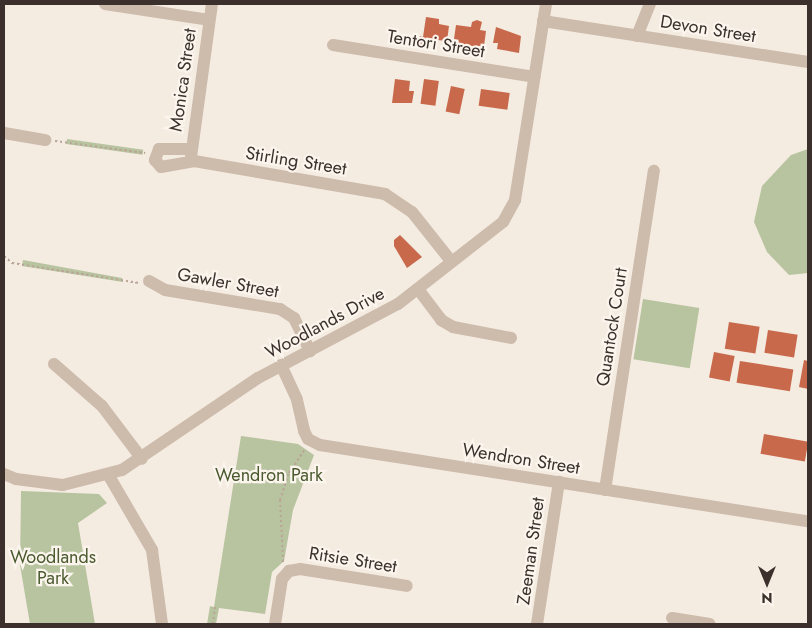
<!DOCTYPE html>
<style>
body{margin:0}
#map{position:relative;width:812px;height:628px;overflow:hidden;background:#f4ebe1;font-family:Jost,sans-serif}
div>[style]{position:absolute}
.green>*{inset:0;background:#b8c4a0;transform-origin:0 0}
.building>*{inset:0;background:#c8694b;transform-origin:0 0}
.path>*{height:2px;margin-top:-1px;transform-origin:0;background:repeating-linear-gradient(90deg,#b9a596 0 2.5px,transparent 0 5px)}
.street>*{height:12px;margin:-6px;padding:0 6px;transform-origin:6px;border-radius:6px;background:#cdbbac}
span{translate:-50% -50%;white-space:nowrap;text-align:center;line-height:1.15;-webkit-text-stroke:4.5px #fbf5ee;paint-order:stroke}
.street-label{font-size:18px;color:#3b302b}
.park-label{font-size:18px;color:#4a5a2e}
.frame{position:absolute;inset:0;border:5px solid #3b302b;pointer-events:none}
.north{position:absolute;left:742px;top:558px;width:50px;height:50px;-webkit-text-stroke:4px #fbf5ee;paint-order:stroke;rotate:180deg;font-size:14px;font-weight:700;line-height:20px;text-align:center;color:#3b302b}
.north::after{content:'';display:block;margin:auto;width:18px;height:22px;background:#3b302b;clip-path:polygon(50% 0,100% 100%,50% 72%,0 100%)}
</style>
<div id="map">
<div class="green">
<div style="left:67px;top:139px;width:77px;height:5px;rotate:8deg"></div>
<div style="clip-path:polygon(808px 149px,808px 273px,789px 275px,767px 252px,754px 222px,762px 186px,791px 155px)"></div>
<div style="clip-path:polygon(23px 260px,122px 278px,123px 282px,22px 266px)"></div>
<div style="left:643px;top:299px;width:57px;height:61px;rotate:9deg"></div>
<div style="clip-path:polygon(241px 436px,298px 444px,314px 455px,293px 510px,284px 561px,272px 572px,265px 614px,219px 608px,216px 624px,207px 624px,210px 606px,214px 607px)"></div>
<div style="clip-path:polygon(21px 491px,99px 494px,107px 503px,78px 523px,95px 624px,30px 624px,20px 565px)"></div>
</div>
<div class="building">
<div style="clip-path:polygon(426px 17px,439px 19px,439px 24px,449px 26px,447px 41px,427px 39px,427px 46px,417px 44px,420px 36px,423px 37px)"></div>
<div style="clip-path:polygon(477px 20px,482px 22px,480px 30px,486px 31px,484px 46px,464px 46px,463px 51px,457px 50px,459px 41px,454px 39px,456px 25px,471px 27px,472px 22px)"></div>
<div style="clip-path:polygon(496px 27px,521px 36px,519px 53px,497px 49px,498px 43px,493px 43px)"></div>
<div style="clip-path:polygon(395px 79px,410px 81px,409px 91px,414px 91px,412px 103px,392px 103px)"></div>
<div style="left:424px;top:79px;width:15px;height:25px;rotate:8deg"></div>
<div style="left:451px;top:86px;width:14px;height:26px;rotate:12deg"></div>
<div style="left:481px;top:89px;width:29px;height:17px;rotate:8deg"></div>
<div style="clip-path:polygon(400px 235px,422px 257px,407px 268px,394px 246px,394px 240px)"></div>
<div style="left:729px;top:322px;width:31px;height:27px;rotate:9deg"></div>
<div style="left:768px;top:330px;width:30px;height:23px;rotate:9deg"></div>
<div style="left:714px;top:352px;width:21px;height:26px;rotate:11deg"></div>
<div style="clip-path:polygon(804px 360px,808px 361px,808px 389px,799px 387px)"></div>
<div style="left:740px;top:361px;width:54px;height:22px;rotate:9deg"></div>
<div style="left:764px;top:434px;width:45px;height:20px;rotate:10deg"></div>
</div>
<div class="path">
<div style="left:55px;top:141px;width:91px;rotate:7.6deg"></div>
<div style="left:4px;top:256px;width:11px;rotate:41deg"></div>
<div style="left:12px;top:263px;width:129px;rotate:8.9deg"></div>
<div style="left:283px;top:562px;width:62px;rotate:-92.8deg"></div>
<div style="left:280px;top:500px;width:28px;rotate:-72deg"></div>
<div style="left:289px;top:473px;width:27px;rotate:-56deg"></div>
<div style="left:213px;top:624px;width:17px;rotate:-83deg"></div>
</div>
<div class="street">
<div style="left:105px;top:4px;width:105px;rotate:8.7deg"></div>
<div style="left:543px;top:21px;width:268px;rotate:8.8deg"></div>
<div style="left:637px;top:36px;width:35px;rotate:-68deg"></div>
<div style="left:333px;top:45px;width:204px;rotate:9deg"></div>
<div style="left:4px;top:133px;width:42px;rotate:9.7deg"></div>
<div style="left:191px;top:149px;width:32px;rotate:180deg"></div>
<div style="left:159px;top:149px;width:12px;rotate:110deg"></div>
<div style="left:155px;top:160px;width:9px;rotate:49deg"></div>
<div style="left:161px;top:167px;width:34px;rotate:-10deg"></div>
<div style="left:194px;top:161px;width:194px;rotate:9.8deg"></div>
<div style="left:385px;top:194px;width:32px;rotate:34deg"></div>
<div style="left:412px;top:212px;width:63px;rotate:51.5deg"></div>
<div style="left:191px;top:157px;width:154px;rotate:-82.2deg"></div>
<div style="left:149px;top:281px;width:18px;rotate:29deg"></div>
<div style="left:165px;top:290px;width:117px;rotate:9.4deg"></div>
<div style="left:280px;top:309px;width:17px;rotate:33deg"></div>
<div style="left:294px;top:318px;width:37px;rotate:64deg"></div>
<div style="left:418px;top:289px;width:39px;rotate:53deg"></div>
<div style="left:441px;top:320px;width:14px;rotate:30deg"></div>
<div style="left:453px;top:327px;width:59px;rotate:10.7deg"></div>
<div style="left:54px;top:364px;width:64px;rotate:41.2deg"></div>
<div style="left:102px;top:406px;width:66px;rotate:53deg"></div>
<div style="left:281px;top:365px;width:38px;rotate:65deg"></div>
<div style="left:297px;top:400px;width:32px;rotate:77deg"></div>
<div style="left:304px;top:431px;width:9px;rotate:63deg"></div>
<div style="left:308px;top:439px;width:13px;rotate:27deg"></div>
<div style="left:320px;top:445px;width:494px;rotate:8.9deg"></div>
<div style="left:4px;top:474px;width:13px;rotate:23deg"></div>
<div style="left:16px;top:479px;width:47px;rotate:7.3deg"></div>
<div style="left:63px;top:485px;width:61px;rotate:-14.3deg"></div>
<div style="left:122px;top:470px;width:164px;rotate:-34.1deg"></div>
<div style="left:258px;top:378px;width:158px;rotate:-27.9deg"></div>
<div style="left:398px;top:304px;width:133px;rotate:-38deg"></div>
<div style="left:503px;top:222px;width:25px;rotate:-61deg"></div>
<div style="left:515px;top:200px;width:198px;rotate:-81deg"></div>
<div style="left:109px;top:476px;width:86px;rotate:59.8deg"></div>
<div style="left:152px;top:550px;width:75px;rotate:82.3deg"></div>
<div style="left:605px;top:490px;width:323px;rotate:-81.3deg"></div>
<div style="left:672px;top:618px;width:38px;rotate:9deg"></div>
<div style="left:275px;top:624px;width:46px;rotate:-81.2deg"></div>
<div style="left:282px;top:579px;width:11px;rotate:-49deg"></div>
<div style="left:289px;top:571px;width:11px;rotate:-10deg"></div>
<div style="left:300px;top:569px;width:108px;rotate:9deg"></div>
<div style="left:537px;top:624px;width:144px;rotate:-81.2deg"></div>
</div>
<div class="street-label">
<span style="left:708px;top:29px;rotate:9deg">Devon Street</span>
<span style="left:436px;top:44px;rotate:9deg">Tentori Street</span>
<span style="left:183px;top:80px;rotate:-82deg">Monica Street</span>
<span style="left:296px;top:161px;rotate:9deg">Stirling Street</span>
<span style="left:228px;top:283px;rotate:10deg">Gawler Street</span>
<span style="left:325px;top:323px;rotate:-28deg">Woodlands Drive</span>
<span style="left:612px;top:327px;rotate:-81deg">Quantock Court</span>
<span style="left:521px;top:459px;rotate:9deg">Wendron Street</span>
<span style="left:531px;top:551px;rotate:-82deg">Zeeman Street</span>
<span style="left:353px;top:560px;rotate:9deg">Ritsie Street</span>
</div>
<div class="park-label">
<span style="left:269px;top:475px">Wendron Park</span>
<span style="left:53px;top:568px">Woodlands<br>Park</span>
</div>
<div class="frame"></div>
<div class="north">N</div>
</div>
